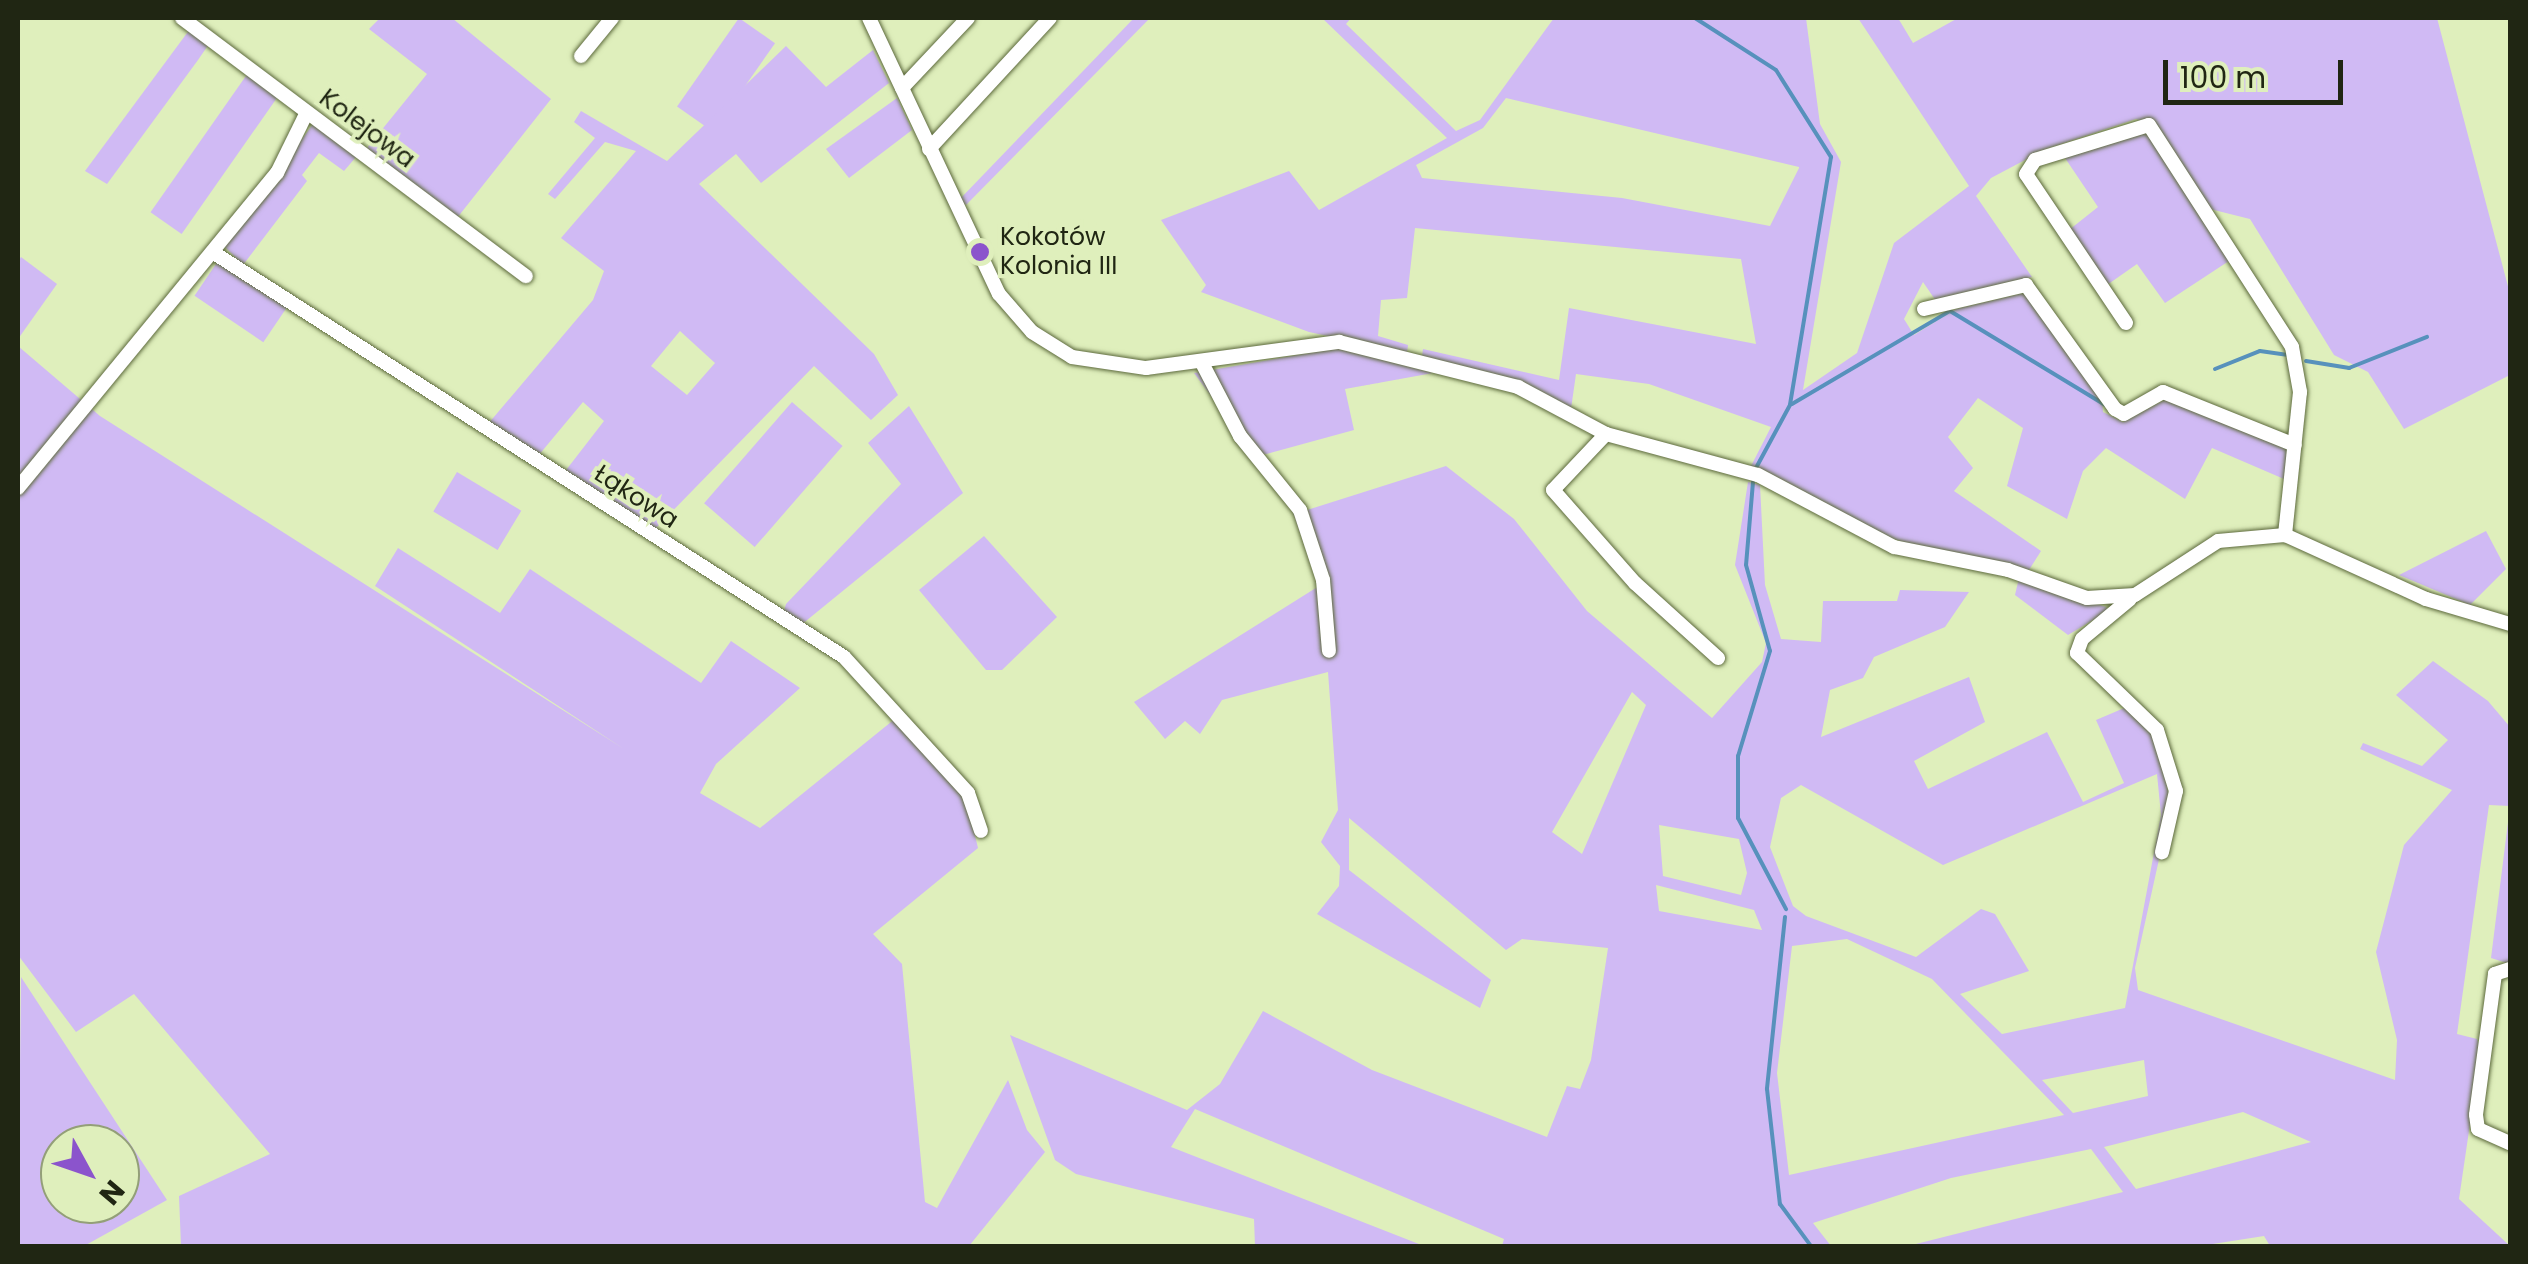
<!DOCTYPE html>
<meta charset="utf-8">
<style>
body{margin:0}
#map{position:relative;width:2528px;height:1264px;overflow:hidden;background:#dfefbc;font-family:Poppins,sans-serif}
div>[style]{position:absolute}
.green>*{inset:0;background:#d0baf4;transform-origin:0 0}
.stream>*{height:4px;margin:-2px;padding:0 2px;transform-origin:2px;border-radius:2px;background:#5791bc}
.roads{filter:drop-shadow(0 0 2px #5c693c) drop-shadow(0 0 2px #5c693c)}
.minor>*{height:14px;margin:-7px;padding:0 7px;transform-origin:7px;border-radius:7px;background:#fff}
.dots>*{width:28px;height:28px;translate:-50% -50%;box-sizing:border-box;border:5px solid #dfefbc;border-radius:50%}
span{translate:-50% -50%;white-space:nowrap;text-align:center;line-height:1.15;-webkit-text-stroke:8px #dfefbc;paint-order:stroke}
.street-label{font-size:25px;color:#202613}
.poi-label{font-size:25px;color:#202613}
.left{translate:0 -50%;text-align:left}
.frame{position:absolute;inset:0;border:20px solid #202613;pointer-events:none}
.north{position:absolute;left:40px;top:1124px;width:100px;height:100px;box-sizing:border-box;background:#dfefbc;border:2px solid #939f78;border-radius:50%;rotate:130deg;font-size:28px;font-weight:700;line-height:40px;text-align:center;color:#202613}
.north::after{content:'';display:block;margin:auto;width:35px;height:45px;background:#8b54cc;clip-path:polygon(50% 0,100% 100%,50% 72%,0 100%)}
.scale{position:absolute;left:2163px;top:60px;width:180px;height:45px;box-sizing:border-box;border:5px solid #202613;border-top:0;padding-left:12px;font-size:30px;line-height:35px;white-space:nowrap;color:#202613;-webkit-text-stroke:8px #dfefbc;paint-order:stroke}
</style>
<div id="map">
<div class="green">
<div style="clip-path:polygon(380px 18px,452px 18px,551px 99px,457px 218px,367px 148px,427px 74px,369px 29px)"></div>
<div style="left:739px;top:18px;width:44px;height:108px;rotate:35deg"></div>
<div style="clip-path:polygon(1134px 18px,1150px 18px,966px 205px,959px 200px)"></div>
<div style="clip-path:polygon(evenodd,1322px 18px,1351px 18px,1346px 24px,1456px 131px,1480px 120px,1554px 18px,1806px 18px,1820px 124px,1841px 162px,1803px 390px,1857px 353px,1894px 243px,1969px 186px,1858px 18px,1898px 18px,1913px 43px,1958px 18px,2437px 18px,2510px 294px,2510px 375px,2404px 429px,2368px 372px,2334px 355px,2250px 219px,2206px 208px,2153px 124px,2136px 119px,2046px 149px,1991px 178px,1976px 196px,2032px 277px,1936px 301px,1923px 282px,1904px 319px,1914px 335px,1956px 309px,2028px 292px,2102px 398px,2103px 412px,2123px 422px,2168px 398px,2290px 449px,2284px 479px,2212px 448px,2185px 499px,2106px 448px,2083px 471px,2067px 519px,2007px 486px,2023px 428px,1978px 398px,1948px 437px,1973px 468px,1954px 491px,2041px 551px,2029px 570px,1921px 548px,1868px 530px,1751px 466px,1771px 427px,1649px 384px,1576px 374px,1571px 409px,1521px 381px,1422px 356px,1423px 349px,1559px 380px,1569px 308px,1756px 344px,1741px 259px,1415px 228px,1407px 298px,1381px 300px,1378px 336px,1408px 345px,1407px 353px,1309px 332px,1201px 292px,1206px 285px,1161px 220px,1289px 171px,1319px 210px,1447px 138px,1322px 18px,1506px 98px,1799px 167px,1799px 168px,1770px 226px,1622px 198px,1422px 178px,1416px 165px,1483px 128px,1506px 98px)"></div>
<div style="clip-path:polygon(190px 29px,209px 44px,198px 60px,107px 184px,85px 171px)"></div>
<div style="clip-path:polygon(evenodd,786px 46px,826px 87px,873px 50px,889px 83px,761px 183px,736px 154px,699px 184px,874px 354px,898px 395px,871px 420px,814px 366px,653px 531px,563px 474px,604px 421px,583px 402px,538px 456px,488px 424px,593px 300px,604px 271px,561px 238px,636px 151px,605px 142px,555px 199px,548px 194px,595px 138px,574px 122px,581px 111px,667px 161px,786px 46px,680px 331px,715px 363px,687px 395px,651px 366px,680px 331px)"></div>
<div style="left:248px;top:73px;width:38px;height:170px;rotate:35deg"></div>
<div style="clip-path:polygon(897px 98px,912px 130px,849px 178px,826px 149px)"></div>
<div style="clip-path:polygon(313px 124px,356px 157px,344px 171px,319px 153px,302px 175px,307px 181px,243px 265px,224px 246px)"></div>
<div style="clip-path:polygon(2144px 130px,2232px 259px,2165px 303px,2137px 264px,2107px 285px,2069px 230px,2098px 207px,2063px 155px)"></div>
<div style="clip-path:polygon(21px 257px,57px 284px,18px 339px,18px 262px)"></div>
<div style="left:218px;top:261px;width:83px;height:42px;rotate:34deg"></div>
<div style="clip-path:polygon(18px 346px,100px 416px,624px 749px,375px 586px,398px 548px,500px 613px,530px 569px,701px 683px,731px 641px,800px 688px,716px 764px,700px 793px,760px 828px,896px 718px,966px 799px,978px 848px,873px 934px,902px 964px,925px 1202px,937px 1208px,1008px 1080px,1027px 1130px,1045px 1152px,969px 1246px,181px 1246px,179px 1196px,270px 1154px,134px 994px,76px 1032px,18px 955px)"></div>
<div style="clip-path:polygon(evenodd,1338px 348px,1433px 373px,1345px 389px,1354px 430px,1259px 456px,1304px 511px,1446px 466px,1514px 519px,1587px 611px,1712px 718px,1762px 662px,1766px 643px,1735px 565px,1748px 482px,1760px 485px,1765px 585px,1781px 639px,1821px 642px,1823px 601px,1897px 601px,1900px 590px,1969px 592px,1945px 627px,1874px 657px,1863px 678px,1830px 690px,1821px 737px,1969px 677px,1985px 722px,1914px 761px,1928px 789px,2047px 732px,2083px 802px,2124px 783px,2096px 720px,2129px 706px,2157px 742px,2171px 805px,2135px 968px,2138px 990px,2395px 1080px,2397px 1040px,2376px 952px,2404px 845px,2452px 790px,2360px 749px,2363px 743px,2422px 766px,2448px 740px,2396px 695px,2433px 661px,2488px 701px,2510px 727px,2510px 964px,2491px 958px,2510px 806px,2489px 805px,2457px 1034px,2477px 1039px,2481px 1049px,2459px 1199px,2510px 1246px,2270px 1246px,2264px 1236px,2200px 1246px,1908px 1246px,2123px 1192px,2091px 1149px,1951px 1178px,1813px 1223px,1831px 1246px,1502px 1246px,1504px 1239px,1195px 1109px,1171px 1147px,1424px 1246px,1255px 1246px,1254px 1219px,1076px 1174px,1055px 1160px,1010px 1035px,1187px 1110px,1220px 1084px,1263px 1011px,1372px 1070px,1547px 1137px,1567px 1086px,1580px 1089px,1591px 1060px,1608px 948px,1522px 939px,1506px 950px,1349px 818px,1349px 870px,1491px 980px,1480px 1008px,1317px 914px,1339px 886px,1340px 866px,1321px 842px,1338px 810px,1328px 672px,1222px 700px,1200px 734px,1185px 721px,1165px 739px,1134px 702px,1319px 586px,1289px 502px,1194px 373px,1338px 348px,1632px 692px,1646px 705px,1582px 854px,1552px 832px,1632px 692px,1338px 348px,2157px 774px,2161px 815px,2125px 1008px,2002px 1034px,1960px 994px,2029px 971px,1995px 914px,1981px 909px,1916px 957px,1806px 916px,1793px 906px,1770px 847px,1781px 798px,1801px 785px,1943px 865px,2157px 774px,1338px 348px,1659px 825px,1739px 839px,1747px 873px,1741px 895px,1663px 876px,1659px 825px,1338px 348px,1656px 885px,1754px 910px,1762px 930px,1659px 911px,1656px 885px,1338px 348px,1847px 939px,1932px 979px,2064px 1115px,1789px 1175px,1777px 1073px,1792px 946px,1847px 939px,1338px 348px,2144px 1060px,2148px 1096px,2073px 1113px,2042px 1080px,2144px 1060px,1338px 348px,2243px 1112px,2311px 1142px,2136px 1189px,2104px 1147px,2243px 1112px)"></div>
<div style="left:792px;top:402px;width:67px;height:134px;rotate:41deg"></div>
<div style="clip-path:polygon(909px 406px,963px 493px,801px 625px,783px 614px,786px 604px,901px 484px,868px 443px)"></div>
<div style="left:457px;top:472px;width:75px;height:46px;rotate:31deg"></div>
<div style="clip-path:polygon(2486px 531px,2506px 569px,2470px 605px,2399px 575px)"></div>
<div style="clip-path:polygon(984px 536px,1057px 617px,1002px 670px,986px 670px,919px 590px)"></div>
<div style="clip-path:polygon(2019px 578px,2106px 607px,2108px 611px,2068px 635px,2015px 595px)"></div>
<div style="clip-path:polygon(evenodd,21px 977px,167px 1200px,84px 1246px,18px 1246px,21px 977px,120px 1144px,120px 1204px,60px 1204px,60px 1144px,120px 1144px)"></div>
</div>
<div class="stream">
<div style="left:1695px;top:18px;width:96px;rotate:32.7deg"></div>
<div style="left:1776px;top:70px;width:103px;rotate:57.7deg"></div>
<div style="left:1831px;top:157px;width:251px;rotate:99.4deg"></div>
<div style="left:1790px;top:405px;width:69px;rotate:118.4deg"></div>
<div style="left:2306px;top:361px;width:44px;rotate:9.2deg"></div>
<div style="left:2349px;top:368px;width:84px;rotate:-21.7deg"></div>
<div style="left:2215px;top:369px;width:48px;rotate:-21.8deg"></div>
<div style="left:2260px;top:351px;width:29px;rotate:8deg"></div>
<div style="left:1792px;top:404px;width:183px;rotate:-30.5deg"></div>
<div style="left:1950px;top:311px;width:181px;rotate:31.2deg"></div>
<div style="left:1753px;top:482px;width:83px;rotate:94.8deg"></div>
<div style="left:1746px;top:565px;width:89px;rotate:74.4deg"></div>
<div style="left:1770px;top:651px;width:110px;rotate:106.9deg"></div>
<div style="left:1738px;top:756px;width:62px;rotate:90deg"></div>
<div style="left:1738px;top:818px;width:103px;rotate:62.2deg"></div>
<div style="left:1785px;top:917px;width:173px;rotate:96deg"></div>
<div style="left:1767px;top:1089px;width:116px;rotate:83.6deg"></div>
<div style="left:1780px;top:1204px;width:52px;rotate:53.6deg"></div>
</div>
<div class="roads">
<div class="minor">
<div style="left:182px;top:18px;width:430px;rotate:36.9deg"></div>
<div style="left:869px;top:18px;width:305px;rotate:64.8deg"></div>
<div style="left:999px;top:294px;width:50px;rotate:49deg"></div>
<div style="left:1032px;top:332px;width:47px;rotate:32deg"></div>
<div style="left:1072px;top:357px;width:75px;rotate:8.5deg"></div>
<div style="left:1146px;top:368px;width:195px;rotate:-7.7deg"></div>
<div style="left:1339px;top:342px;width:185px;rotate:14.1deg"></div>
<div style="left:1518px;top:387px;width:100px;rotate:28.1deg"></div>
<div style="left:1606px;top:434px;width:157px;rotate:15.1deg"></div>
<div style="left:1758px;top:475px;width:154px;rotate:27.9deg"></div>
<div style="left:1894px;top:547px;width:116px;rotate:11.4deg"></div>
<div style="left:2008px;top:570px;width:84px;rotate:19.5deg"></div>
<div style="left:2087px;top:598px;width:48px;rotate:-3.6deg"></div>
<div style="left:2135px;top:595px;width:99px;rotate:-33deg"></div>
<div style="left:2218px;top:541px;width:67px;rotate:-5.1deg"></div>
<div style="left:2285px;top:535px;width:155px;rotate:24.4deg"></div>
<div style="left:2426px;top:599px;width:88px;rotate:16.6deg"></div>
<div style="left:581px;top:56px;width:49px;rotate:-50.8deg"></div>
<div style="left:902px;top:88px;width:96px;rotate:-46.7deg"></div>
<div style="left:929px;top:149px;width:178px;rotate:-47.3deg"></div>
<div style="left:214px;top:253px;width:748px;rotate:32.67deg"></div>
<div style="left:844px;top:657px;width:184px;rotate:47.6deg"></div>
<div style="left:968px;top:793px;width:40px;rotate:71.1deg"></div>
<div style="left:1924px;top:309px;width:105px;rotate:-13.2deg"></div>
<div style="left:2026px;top:285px;width:153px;rotate:54.3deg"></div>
<div style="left:2115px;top:409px;width:10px;rotate:29deg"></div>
<div style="left:2124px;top:414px;width:45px;rotate:-29.4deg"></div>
<div style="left:2163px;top:392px;width:142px;rotate:21.9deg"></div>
<div style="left:2126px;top:323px;width:179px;rotate:-123.9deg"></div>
<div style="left:2026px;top:174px;width:17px;rotate:-57deg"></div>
<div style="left:2035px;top:160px;width:119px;rotate:-17.1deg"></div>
<div style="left:2149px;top:125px;width:264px;rotate:57.2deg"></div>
<div style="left:2292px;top:347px;width:46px;rotate:79.9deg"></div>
<div style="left:2300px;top:392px;width:144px;rotate:96deg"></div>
<div style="left:1201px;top:361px;width:85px;rotate:62.5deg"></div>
<div style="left:1240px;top:436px;width:95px;rotate:51deg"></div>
<div style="left:1300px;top:510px;width:74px;rotate:71.8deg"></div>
<div style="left:1323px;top:580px;width:71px;rotate:85.2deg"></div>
<div style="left:1606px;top:434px;width:77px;rotate:133.4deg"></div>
<div style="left:1553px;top:490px;width:124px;rotate:48.6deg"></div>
<div style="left:1635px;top:583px;width:112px;rotate:42.1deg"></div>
<div style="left:18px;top:488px;width:408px;rotate:-50.6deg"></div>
<div style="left:277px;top:173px;width:64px;rotate:-63.8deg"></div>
<div style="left:2130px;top:599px;width:62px;rotate:140.2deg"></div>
<div style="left:2082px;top:639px;width:15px;rotate:110deg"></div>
<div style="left:2077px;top:653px;width:111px;rotate:43.9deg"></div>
<div style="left:2157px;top:730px;width:64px;rotate:72.7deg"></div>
<div style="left:2176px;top:791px;width:63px;rotate:102.9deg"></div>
<div style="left:2510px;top:969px;width:16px;rotate:162deg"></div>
<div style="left:2495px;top:974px;width:142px;rotate:97.7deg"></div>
<div style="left:2476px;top:1115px;width:14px;rotate:82deg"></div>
<div style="left:2478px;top:1129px;width:35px;rotate:24deg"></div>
</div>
</div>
<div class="dots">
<div style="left:980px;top:252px;background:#8b54cc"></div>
</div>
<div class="street-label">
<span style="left:367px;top:129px;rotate:37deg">Kolejowa</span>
<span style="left:636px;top:497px;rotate:33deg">Łąkowa</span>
</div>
<div class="poi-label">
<span class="left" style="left:1000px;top:252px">Kokotów<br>Kolonia III</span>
</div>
<div class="frame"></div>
<div class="north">N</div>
<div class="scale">100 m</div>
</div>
